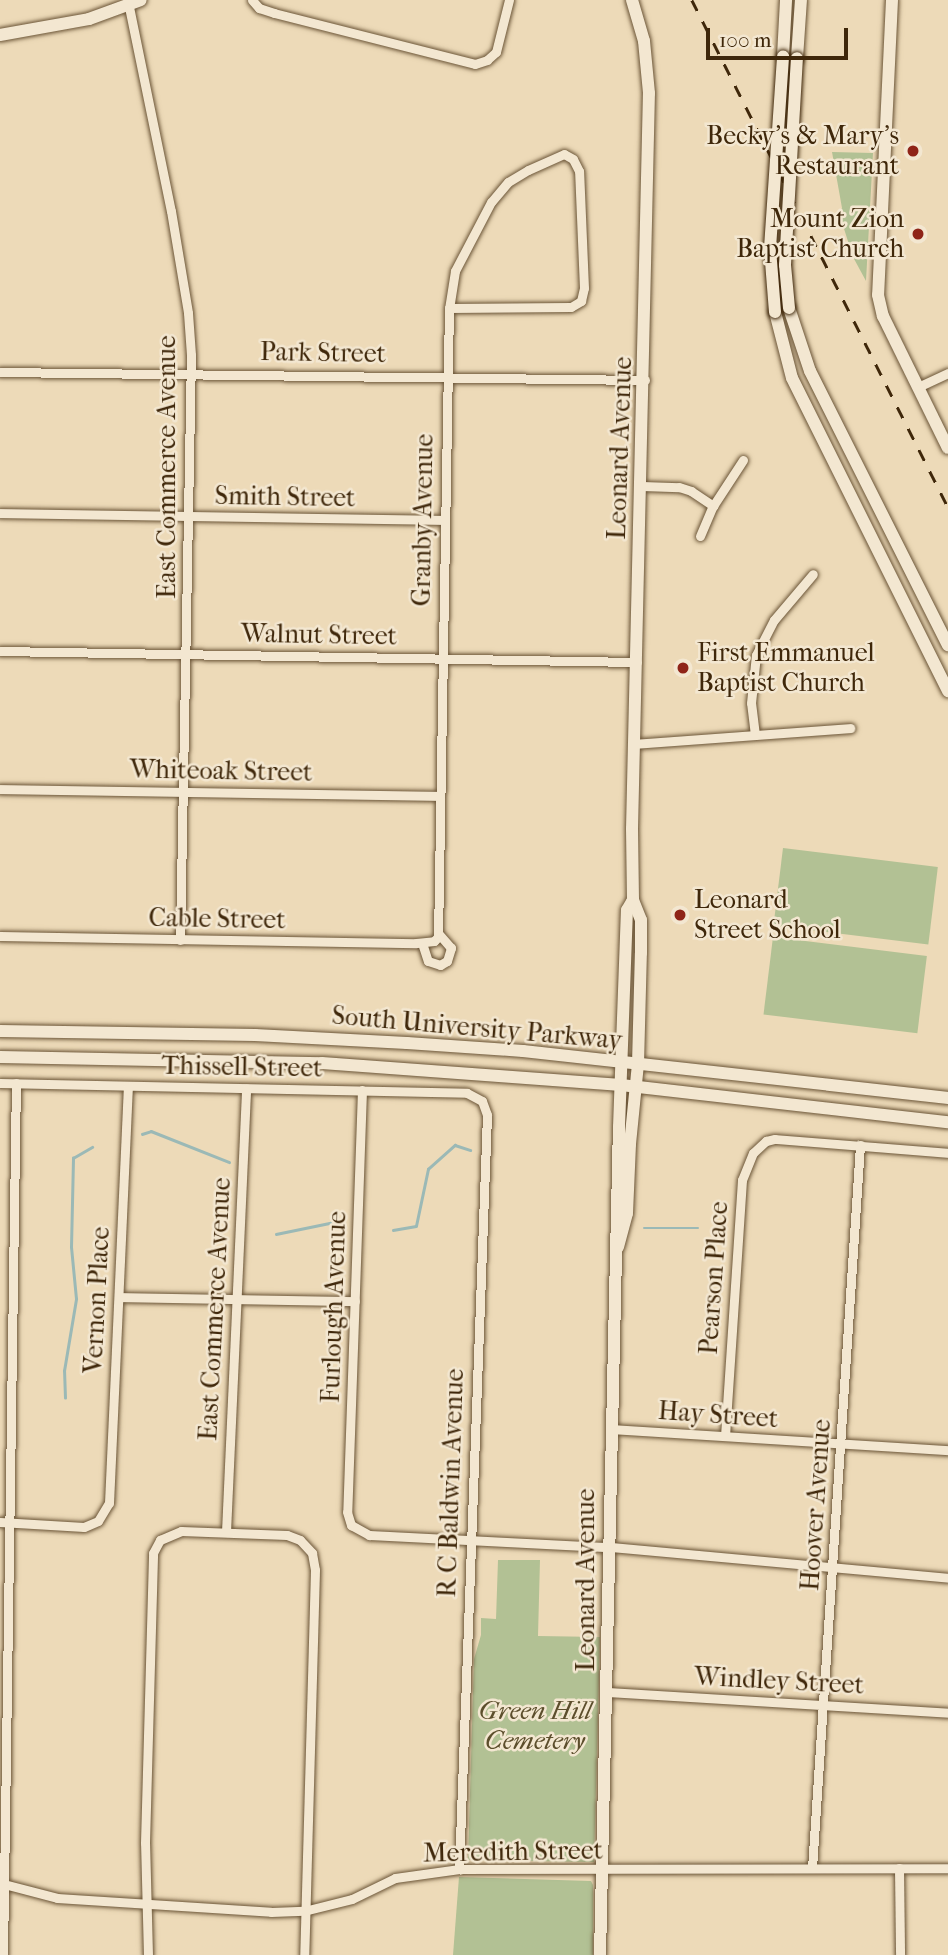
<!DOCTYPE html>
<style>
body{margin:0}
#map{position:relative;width:948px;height:1955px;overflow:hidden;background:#eddab8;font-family:"IM FELL French Canon",serif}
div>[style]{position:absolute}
.green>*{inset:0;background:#b2c194;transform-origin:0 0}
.stream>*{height:2.5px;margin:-1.25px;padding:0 1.25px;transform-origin:1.25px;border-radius:1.25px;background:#9bb9b6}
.roads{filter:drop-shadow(0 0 2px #6a5436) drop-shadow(0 0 2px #6a5436)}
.street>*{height:9px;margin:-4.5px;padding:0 4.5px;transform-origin:4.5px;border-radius:4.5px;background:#f3e7d1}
.secondary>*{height:12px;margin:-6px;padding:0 6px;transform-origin:6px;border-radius:6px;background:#f3e7d1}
.rail>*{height:2.5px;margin-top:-1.25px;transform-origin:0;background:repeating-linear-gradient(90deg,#3f270a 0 12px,transparent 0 24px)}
.bridges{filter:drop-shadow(0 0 2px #3f270a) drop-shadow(0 0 2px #3f270a)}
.secondary-bridge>*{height:12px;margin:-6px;padding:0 6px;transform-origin:6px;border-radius:6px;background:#f3e7d1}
.dots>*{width:19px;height:19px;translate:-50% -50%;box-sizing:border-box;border:4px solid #f3e7d1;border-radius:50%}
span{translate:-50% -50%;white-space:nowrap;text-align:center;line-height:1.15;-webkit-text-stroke:5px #f3e7d1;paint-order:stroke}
.poi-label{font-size:26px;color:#3f270a}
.right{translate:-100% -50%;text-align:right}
.left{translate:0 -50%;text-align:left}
.street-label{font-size:26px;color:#3f270a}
.park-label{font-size:26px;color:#5c4e2c;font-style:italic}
.scale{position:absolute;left:706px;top:28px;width:142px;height:32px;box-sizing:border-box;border:4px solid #3f270a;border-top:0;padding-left:9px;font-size:21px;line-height:24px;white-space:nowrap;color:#3f270a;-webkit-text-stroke:5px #f3e7d1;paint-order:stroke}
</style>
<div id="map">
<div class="green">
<div style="clip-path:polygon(832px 152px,873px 153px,866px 281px,853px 257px,839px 213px,842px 208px)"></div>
<div style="left:783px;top:848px;width:156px;height:78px;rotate:7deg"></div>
<div style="left:773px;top:937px;width:155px;height:78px;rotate:7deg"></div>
<div style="clip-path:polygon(498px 1560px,540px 1560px,538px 1636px,600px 1637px,594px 1862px,468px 1860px,474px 1659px,481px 1635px,481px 1618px,496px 1619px)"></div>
<div style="clip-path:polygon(459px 1877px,591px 1881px,593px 1885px,593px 1955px,453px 1955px)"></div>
</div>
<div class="stream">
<div style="left:142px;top:1134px;width:9px;rotate:-18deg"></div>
<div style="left:151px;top:1131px;width:84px;rotate:21.7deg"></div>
<div style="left:644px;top:1228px;width:54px"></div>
<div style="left:393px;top:1230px;width:23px;rotate:-10deg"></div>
<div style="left:416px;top:1226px;width:58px;rotate:-78.1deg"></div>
<div style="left:428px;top:1169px;width:36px;rotate:-42deg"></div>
<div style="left:455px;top:1145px;width:16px;rotate:18deg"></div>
<div style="left:276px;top:1234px;width:64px;rotate:-11.7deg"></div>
<div style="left:65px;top:1398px;width:27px;rotate:-92deg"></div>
<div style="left:64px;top:1371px;width:73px;rotate:-80.5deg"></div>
<div style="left:76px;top:1299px;width:52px;rotate:-95.5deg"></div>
<div style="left:71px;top:1247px;width:89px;rotate:-88.7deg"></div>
<div style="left:73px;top:1158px;width:22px;rotate:-30deg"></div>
</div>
<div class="roads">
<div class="street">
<div style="left:252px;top:0;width:11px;rotate:49deg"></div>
<div style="left:259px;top:8px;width:16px;rotate:18deg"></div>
<div style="left:274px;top:13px;width:207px;rotate:14.2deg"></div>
<div style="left:475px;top:64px;width:13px;rotate:-18deg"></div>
<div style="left:487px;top:60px;width:12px;rotate:-42deg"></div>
<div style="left:496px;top:52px;width:54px;rotate:-76deg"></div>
<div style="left:128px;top:2px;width:213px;rotate:78.4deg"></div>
<div style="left:171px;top:211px;width:103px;rotate:80.5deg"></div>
<div style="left:188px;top:313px;width:42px;rotate:85.9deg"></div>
<div style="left:191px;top:355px;width:585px;rotate:91.08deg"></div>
<div style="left:0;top:372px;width:645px;rotate:0.71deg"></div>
<div style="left:918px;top:387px;width:33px;rotate:-25deg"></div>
<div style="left:642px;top:486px;width:37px;rotate:2deg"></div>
<div style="left:679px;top:487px;width:13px;rotate:18deg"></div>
<div style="left:691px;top:491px;width:27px;rotate:34deg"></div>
<div style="left:0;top:513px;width:443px;rotate:0.9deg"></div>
<div style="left:700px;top:536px;width:33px;rotate:-67deg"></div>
<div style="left:713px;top:506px;width:55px;rotate:-56.9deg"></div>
<div style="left:0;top:651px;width:637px;rotate:0.99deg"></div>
<div style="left:755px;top:735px;width:32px;rotate:-97deg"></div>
<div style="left:751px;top:703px;width:48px;rotate:-84.1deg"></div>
<div style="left:756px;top:655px;width:39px;rotate:-63deg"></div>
<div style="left:774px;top:620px;width:60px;rotate:-49.7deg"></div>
<div style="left:634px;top:744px;width:217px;rotate:-4.2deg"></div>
<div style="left:0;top:789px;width:440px;rotate:0.9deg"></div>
<div style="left:0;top:936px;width:416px;rotate:1deg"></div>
<div style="left:416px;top:943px;width:18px;rotate:-6deg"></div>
<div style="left:434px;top:941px;width:6px;rotate:-45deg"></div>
<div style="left:438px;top:937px;width:629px;rotate:-89deg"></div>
<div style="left:449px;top:308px;width:122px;rotate:-0.5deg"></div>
<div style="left:571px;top:307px;width:12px;rotate:-31deg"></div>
<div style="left:581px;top:301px;width:13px;rotate:-77deg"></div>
<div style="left:584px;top:288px;width:117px;rotate:-92.4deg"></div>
<div style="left:579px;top:171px;width:13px;rotate:-117deg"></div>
<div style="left:573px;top:159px;width:10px;rotate:-151deg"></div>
<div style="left:564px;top:154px;width:39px;rotate:156deg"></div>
<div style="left:528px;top:170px;width:23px;rotate:149deg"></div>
<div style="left:508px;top:182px;width:26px;rotate:130deg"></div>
<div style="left:491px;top:202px;width:78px;rotate:117.6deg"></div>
<div style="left:455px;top:271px;width:37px;rotate:99deg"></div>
<div style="left:422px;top:943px;width:19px;rotate:72deg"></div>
<div style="left:428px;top:961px;width:13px;rotate:18deg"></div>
<div style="left:440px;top:965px;width:8px;rotate:-30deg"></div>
<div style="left:447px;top:961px;width:14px;rotate:-73deg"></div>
<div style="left:451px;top:948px;width:18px;rotate:-131deg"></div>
<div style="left:0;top:1083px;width:467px;rotate:1.2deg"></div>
<div style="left:467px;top:1093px;width:17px;rotate:28deg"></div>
<div style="left:482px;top:1101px;width:15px;rotate:70deg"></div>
<div style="left:487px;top:1115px;width:755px;rotate:92.13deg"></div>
<div style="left:362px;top:1090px;width:422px;rotate:92deg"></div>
<div style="left:347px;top:1512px;width:14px;rotate:73deg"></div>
<div style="left:351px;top:1525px;width:21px;rotate:29deg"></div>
<div style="left:369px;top:1535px;width:241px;rotate:2.9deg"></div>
<div style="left:610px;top:1547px;width:339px;rotate:5.2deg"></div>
<div style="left:119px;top:1297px;width:236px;rotate:1deg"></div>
<div style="left:611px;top:1429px;width:338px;rotate:3.6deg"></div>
<div style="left:725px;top:1436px;width:257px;rotate:-86.2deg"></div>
<div style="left:742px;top:1180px;width:29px;rotate:-68deg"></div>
<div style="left:753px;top:1153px;width:18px;rotate:-43deg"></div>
<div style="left:766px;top:1141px;width:9px;rotate:-13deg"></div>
<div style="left:775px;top:1139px;width:174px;rotate:4.6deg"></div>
<div style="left:0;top:1522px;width:84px;rotate:3.4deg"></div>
<div style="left:84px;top:1527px;width:15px;rotate:-23deg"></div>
<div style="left:98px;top:1521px;width:21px;rotate:-59deg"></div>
<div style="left:109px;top:1503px;width:417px;rotate:-87.4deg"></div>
<div style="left:226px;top:1532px;width:444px;rotate:-87.4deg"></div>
<div style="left:608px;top:1692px;width:341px;rotate:3.5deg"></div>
<div style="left:812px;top:1868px;width:725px;rotate:-86.2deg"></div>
<div style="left:899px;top:1868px;width:87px;rotate:89.3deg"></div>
<div style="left:0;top:1883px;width:59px;rotate:14.7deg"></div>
<div style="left:57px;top:1898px;width:214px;rotate:3.7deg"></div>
<div style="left:271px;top:1912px;width:33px;rotate:-2deg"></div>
<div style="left:304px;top:1911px;width:49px;rotate:-14deg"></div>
<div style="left:352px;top:1899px;width:48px;rotate:-26deg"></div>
<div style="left:395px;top:1878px;width:65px;rotate:-8deg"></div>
<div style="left:459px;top:1869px;width:489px;rotate:-0.1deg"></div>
<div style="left:3px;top:1955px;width:872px;rotate:-89.15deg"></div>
<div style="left:148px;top:1955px;width:112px;rotate:-91.5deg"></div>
<div style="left:145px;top:1843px;width:290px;rotate:-88.4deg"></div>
<div style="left:153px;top:1553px;width:15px;rotate:-62deg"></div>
<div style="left:160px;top:1540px;width:23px;rotate:-23deg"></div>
<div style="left:181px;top:1531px;width:106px;rotate:2.2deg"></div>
<div style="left:287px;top:1535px;width:14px;rotate:21deg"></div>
<div style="left:300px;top:1540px;width:18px;rotate:47deg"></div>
<div style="left:312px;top:1553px;width:17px;rotate:80deg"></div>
<div style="left:315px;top:1570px;width:385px;rotate:91.6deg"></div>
</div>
<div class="secondary">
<div style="left:892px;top:0;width:295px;rotate:92.7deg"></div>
<div style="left:878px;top:295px;width:22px;rotate:77deg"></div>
<div style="left:883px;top:316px;width:147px;rotate:63.8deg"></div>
<div style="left:0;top:35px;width:90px;rotate:-10.2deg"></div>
<div style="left:89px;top:19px;width:55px;rotate:-20.1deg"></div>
<div style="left:783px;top:56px;width:56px;rotate:-86.9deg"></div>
<div style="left:797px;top:58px;width:58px;rotate:-86.1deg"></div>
<div style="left:789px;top:308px;width:66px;rotate:71.6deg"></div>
<div style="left:810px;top:371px;width:307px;rotate:63.3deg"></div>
<div style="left:775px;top:312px;width:68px;rotate:75.6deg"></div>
<div style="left:792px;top:378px;width:350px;rotate:63.5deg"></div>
<div style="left:0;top:1031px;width:255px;rotate:0.9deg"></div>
<div style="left:255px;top:1035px;width:152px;rotate:3deg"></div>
<div style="left:407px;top:1043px;width:116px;rotate:3.9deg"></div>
<div style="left:523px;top:1051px;width:428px;rotate:6.3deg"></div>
<div style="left:0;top:1057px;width:322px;rotate:1.1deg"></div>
<div style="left:322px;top:1063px;width:300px;rotate:4.2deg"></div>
<div style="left:621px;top:1085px;width:329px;rotate:6.5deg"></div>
<div style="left:618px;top:1247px;width:35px;rotate:-75deg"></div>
<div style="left:627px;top:1213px;width:69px;rotate:-87.5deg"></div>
<div style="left:630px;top:1144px;width:80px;rotate:-84.3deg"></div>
<div style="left:638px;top:1064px;width:111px;rotate:-88.5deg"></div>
<div style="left:641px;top:953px;width:33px;rotate:-90deg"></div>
<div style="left:641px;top:920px;width:22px;rotate:-112deg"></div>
<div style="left:633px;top:900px;width:71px;rotate:-90.8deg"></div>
<div style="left:632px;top:829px;width:736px;rotate:-88.68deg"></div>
<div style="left:649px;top:93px;width:52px;rotate:-95.5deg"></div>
<div style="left:644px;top:41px;width:43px;rotate:-106.3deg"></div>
<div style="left:600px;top:1955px;width:828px;rotate:-88.69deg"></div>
<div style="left:619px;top:1127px;width:217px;rotate:-87.9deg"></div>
<div style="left:627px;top:910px;width:12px;rotate:-59deg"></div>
</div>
</div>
<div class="rail">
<div style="left:692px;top:0;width:568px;rotate:63.21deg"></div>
</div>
<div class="bridges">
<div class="secondary-bridge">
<div style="left:789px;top:308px;width:43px;rotate:-95.3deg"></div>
<div style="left:785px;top:265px;width:207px;rotate:-86.7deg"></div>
<div style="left:775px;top:312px;width:64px;rotate:-94.5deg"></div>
<div style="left:770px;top:248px;width:192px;rotate:-86.1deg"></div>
</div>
</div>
<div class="dots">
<div style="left:913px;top:151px;background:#8f2418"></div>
<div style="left:918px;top:234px;background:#8f2418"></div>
<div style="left:683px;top:668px;background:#8f2418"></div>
<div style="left:680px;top:915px;background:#8f2418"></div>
</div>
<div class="poi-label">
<span class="right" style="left:899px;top:151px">Becky's &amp; Mary's<br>Restaurant</span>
<span class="right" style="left:904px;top:234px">Mount Zion<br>Baptist Church</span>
<span class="left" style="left:697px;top:668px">First Emmanuel<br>Baptist Church</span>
<span class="left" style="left:694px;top:915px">Leonard<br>Street School</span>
</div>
<div class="street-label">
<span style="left:323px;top:353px;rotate:1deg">Park Street</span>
<span style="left:620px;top:448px;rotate:-88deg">Leonard Avenue</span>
<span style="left:167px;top:467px;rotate:-90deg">East Commerce Avenue</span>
<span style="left:285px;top:497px;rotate:1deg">Smith Street</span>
<span style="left:423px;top:520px;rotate:-89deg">Granby Avenue</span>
<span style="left:319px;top:635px;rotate:1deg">Walnut Street</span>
<span style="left:221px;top:771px;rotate:1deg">Whiteoak Street</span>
<span style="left:217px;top:919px;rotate:1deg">Cable Street</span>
<span style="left:477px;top:1028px;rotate:5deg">South University Parkway</span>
<span style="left:242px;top:1067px;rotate:1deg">Thissell Street</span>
<span style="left:714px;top:1278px;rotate:-86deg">Pearson Place</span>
<span style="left:97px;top:1300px;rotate:-87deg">Vernon Place</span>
<span style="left:334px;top:1307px;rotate:-88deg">Furlough Avenue</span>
<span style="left:215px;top:1309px;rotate:-87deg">East Commerce Avenue</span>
<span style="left:718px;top:1415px;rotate:4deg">Hay Street</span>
<span style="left:451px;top:1483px;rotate:-88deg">R C Baldwin Avenue</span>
<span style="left:816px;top:1505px;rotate:-86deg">Hoover Avenue</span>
<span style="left:586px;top:1580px;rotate:-90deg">Leonard Avenue</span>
<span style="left:779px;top:1681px;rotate:3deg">Windley Street</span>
<span style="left:513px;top:1852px;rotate:-1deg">Meredith Street</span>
</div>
<div class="park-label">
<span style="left:535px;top:1726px">Green Hill<br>Cemetery</span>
</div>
<div class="scale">100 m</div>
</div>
